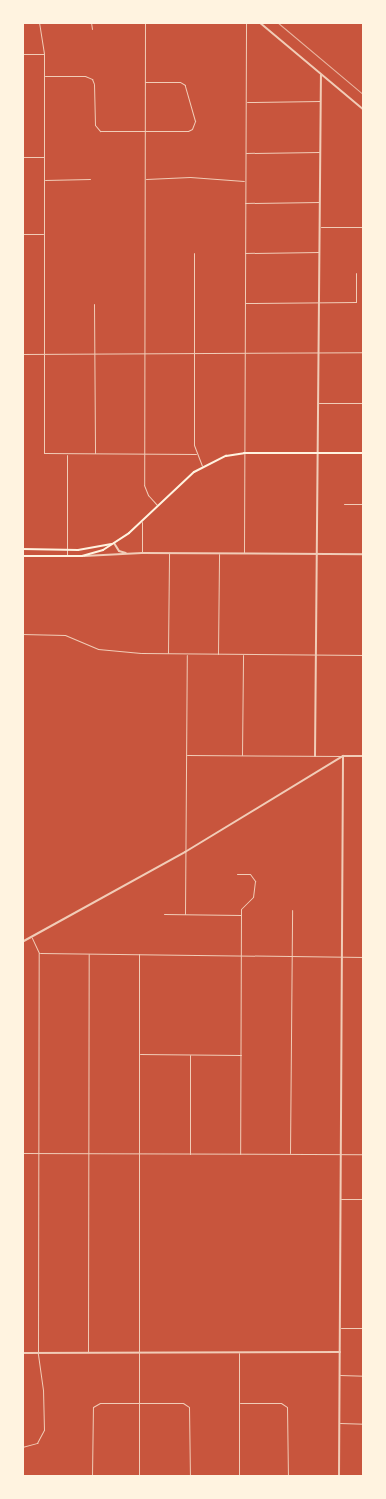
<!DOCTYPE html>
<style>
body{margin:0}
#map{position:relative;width:386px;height:1499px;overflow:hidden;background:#c8553d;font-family:"PT Sans",sans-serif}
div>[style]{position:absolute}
.minor>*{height:1px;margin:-0.5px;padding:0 0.5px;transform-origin:0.5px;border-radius:0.5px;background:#f1ccb7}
.tertiary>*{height:2px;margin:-1px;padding:0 1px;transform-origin:1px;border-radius:1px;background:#f1ccb7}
.secondary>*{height:2px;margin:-1px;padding:0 1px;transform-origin:1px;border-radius:1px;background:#fff3e0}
.rail>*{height:1px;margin:-0.5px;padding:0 0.5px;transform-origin:0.5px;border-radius:0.5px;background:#e9b49f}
span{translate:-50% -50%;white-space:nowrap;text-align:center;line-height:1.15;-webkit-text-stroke:4px #fff3e0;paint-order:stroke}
.frame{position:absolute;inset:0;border:24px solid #fff3e0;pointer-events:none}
</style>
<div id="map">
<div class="minor">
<div style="left:39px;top:22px;width:32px;rotate:81deg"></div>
<div style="left:44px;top:54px;width:399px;rotate:90deg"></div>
<div style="left:44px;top:453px;width:152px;rotate:0.4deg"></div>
<div style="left:91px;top:22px;width:7px;rotate:82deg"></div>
<div style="left:145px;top:22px;width:463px;rotate:90.1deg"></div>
<div style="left:144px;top:485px;width:11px;rotate:68deg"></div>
<div style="left:148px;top:495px;width:13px;rotate:48deg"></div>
<div style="left:22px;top:54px;width:22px"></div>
<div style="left:45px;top:76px;width:40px"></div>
<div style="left:85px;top:76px;width:8px;rotate:23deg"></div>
<div style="left:92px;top:79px;width:5px;rotate:68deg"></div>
<div style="left:94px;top:84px;width:41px;rotate:88.6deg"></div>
<div style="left:95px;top:125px;width:8px;rotate:50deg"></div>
<div style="left:100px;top:131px;width:88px"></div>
<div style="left:188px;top:131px;width:4px;rotate:-27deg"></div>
<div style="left:192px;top:129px;width:9px;rotate:-69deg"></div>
<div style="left:195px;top:121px;width:37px;rotate:-106deg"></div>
<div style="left:185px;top:85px;width:6px;rotate:-149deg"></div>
<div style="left:180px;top:82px;width:35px;rotate:180deg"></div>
<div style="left:247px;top:102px;width:73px;rotate:-0.8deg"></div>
<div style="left:246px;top:153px;width:73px;rotate:-0.8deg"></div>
<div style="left:22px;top:157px;width:22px"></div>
<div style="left:146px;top:179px;width:44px;rotate:-2.6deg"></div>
<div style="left:190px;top:177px;width:54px;rotate:4.2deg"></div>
<div style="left:45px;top:180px;width:45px;rotate:-1.3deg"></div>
<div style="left:245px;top:203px;width:74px;rotate:-0.8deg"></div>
<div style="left:321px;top:227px;width:43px"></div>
<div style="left:22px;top:234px;width:21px"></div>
<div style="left:194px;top:253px;width:192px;rotate:90deg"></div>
<div style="left:194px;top:445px;width:22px;rotate:69deg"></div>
<div style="left:245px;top:253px;width:74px;rotate:-0.8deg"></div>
<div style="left:245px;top:303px;width:111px;rotate:-0.5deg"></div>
<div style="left:356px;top:302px;width:29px;rotate:-90deg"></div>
<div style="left:94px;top:304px;width:149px;rotate:89.6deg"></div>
<div style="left:22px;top:354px;width:342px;rotate:-0.3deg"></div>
<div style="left:319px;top:403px;width:45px"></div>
<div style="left:67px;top:455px;width:101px;rotate:90deg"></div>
<div style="left:344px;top:504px;width:20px"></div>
<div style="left:142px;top:553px;width:31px;rotate:-90deg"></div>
<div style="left:244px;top:553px;width:531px;rotate:-89.78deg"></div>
<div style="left:22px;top:634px;width:43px;rotate:1.3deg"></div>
<div style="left:65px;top:635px;width:36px;rotate:23deg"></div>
<div style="left:98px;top:649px;width:43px;rotate:5.3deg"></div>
<div style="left:141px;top:653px;width:223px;rotate:0.5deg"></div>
<div style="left:168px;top:653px;width:100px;rotate:-89.4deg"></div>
<div style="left:218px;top:654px;width:100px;rotate:-89.4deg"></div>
<div style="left:187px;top:755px;width:156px;rotate:0.4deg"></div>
<div style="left:242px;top:755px;width:100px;rotate:-89.4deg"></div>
<div style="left:237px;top:874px;width:13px"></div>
<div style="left:250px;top:874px;width:9px;rotate:54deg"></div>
<div style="left:255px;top:881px;width:16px;rotate:97deg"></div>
<div style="left:253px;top:897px;width:17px;rotate:135deg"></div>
<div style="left:241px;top:909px;width:245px;rotate:90.2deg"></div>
<div style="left:164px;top:914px;width:77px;rotate:0.7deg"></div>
<div style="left:185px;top:914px;width:259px;rotate:-89.6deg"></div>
<div style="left:40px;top:953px;width:324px;rotate:0.7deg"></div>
<div style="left:140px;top:1054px;width:101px;rotate:0.6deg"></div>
<div style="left:22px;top:1153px;width:342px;rotate:0.2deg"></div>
<div style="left:290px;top:1153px;width:243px;rotate:-89.5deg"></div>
<div style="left:190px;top:1154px;width:99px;rotate:-90deg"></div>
<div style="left:341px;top:1199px;width:23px"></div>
<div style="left:341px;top:1328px;width:23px"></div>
<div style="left:88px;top:1352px;width:398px;rotate:-89.9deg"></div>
<div style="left:239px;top:1353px;width:123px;rotate:90deg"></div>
<div style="left:340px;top:1375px;width:24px;rotate:2deg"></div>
<div style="left:240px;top:1403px;width:41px"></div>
<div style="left:281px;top:1403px;width:7px;rotate:34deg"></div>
<div style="left:287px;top:1407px;width:69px;rotate:89.2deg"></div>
<div style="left:340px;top:1423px;width:24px;rotate:2deg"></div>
<div style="left:22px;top:1447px;width:16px;rotate:-15deg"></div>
<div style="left:37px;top:1443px;width:15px;rotate:-62deg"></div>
<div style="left:44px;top:1430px;width:40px;rotate:-91.4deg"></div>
<div style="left:43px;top:1390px;width:37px;rotate:-98deg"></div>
<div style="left:38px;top:1353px;width:400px;rotate:-89.9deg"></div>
<div style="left:39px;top:953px;width:17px;rotate:-115deg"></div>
<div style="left:92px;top:1476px;width:69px;rotate:-89.2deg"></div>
<div style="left:93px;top:1407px;width:8px;rotate:-30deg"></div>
<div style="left:100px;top:1403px;width:83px"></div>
<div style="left:183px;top:1403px;width:7px;rotate:34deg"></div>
<div style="left:189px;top:1407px;width:69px;rotate:89.2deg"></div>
<div style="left:139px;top:1476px;width:522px;rotate:-90deg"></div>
</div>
<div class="tertiary">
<div style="left:259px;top:22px;width:137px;rotate:40deg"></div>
<div style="left:114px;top:543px;width:9px;rotate:58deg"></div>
<div style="left:119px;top:551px;width:7px;rotate:16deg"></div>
<div style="left:84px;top:556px;width:58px;rotate:-3deg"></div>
<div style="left:142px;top:553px;width:222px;rotate:0.3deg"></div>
<div style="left:315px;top:756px;width:681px;rotate:-89.5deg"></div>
<div style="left:343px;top:756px;width:21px"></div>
<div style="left:22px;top:942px;width:186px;rotate:-28.9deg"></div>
<div style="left:185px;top:852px;width:185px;rotate:-31.3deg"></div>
<div style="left:22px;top:1353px;width:318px;rotate:-0.2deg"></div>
<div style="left:339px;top:1476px;width:720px;rotate:-89.68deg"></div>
</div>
<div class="secondary">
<div style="left:22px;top:549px;width:56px;rotate:1deg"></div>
<div style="left:78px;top:550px;width:34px;rotate:-10deg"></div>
<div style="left:22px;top:556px;width:60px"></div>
<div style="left:82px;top:556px;width:22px;rotate:-16deg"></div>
<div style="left:103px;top:550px;width:31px;rotate:-33deg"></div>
<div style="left:129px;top:533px;width:89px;rotate:-43.2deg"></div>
<div style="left:194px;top:472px;width:36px;rotate:-27deg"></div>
<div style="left:226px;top:456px;width:18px;rotate:-9deg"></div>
<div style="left:244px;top:453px;width:120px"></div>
</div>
<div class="rail">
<div style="left:277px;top:22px;width:114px;rotate:40deg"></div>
</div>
<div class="frame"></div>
</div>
